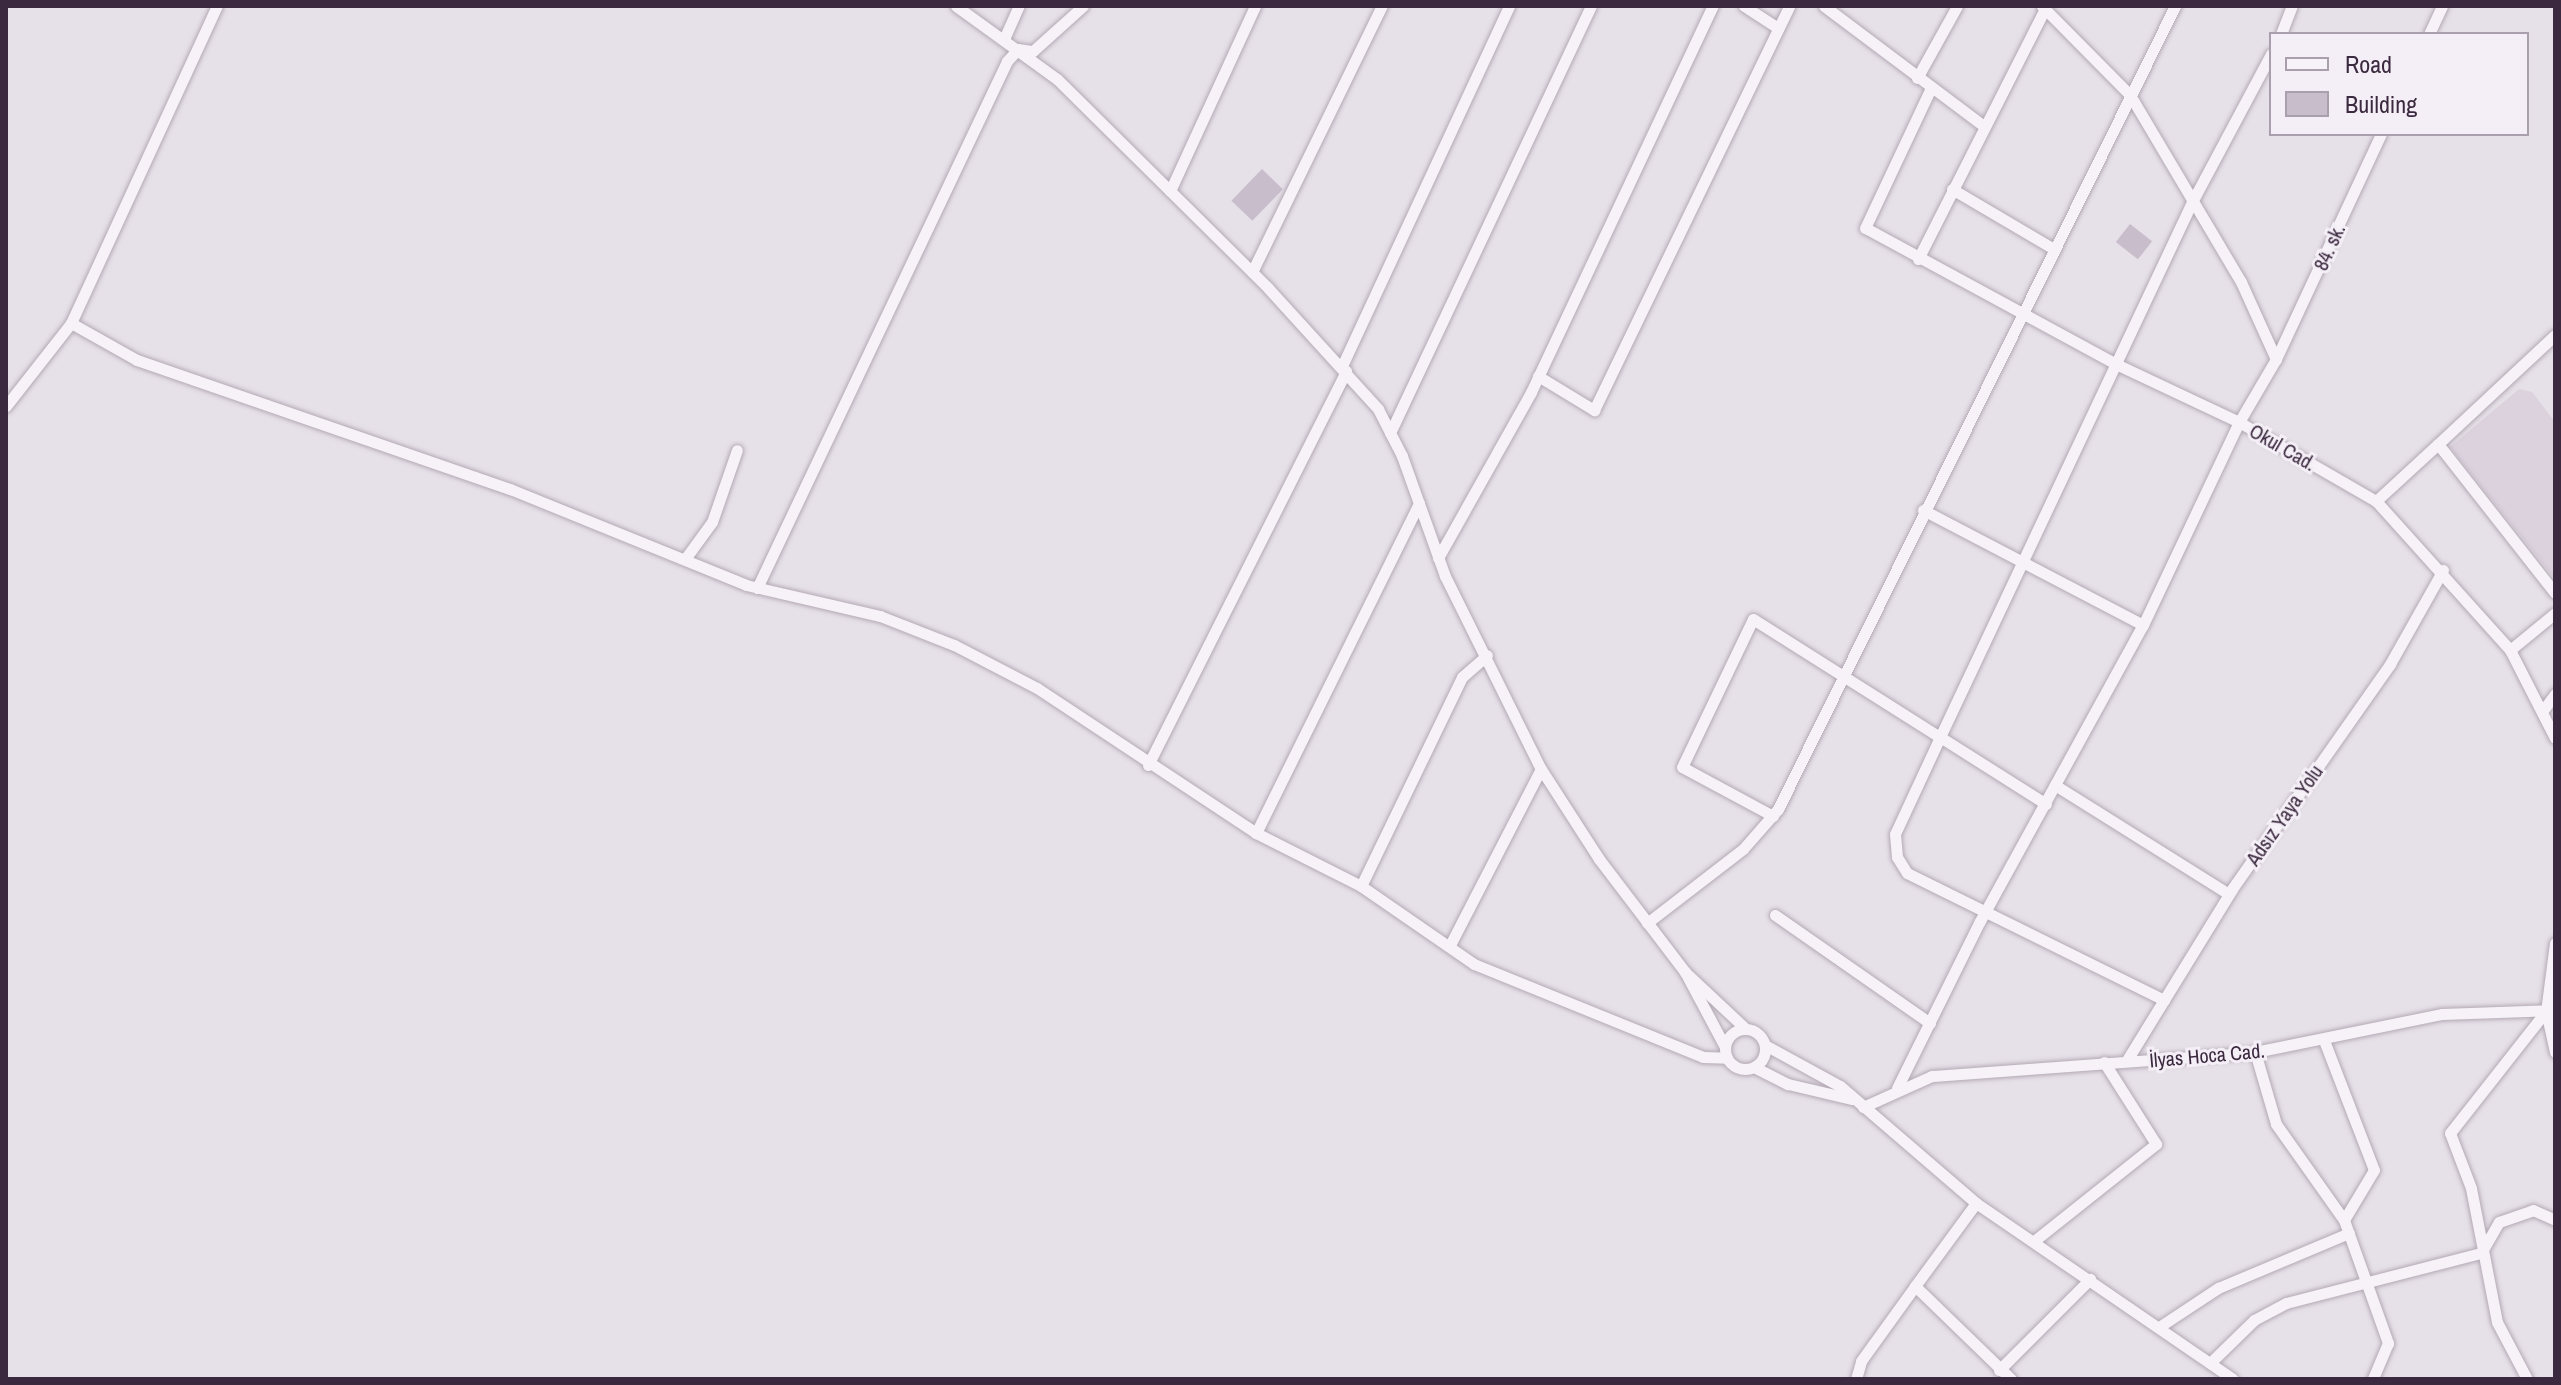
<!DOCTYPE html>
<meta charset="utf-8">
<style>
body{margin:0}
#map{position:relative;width:2561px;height:1385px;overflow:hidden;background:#e6e0e8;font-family:"Archivo Narrow",sans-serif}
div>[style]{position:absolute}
.built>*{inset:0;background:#dbd2dd}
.building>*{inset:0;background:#c8bdcb;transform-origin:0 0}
.roads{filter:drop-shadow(0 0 2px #b3a9b5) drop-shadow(0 0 2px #b3a9b5)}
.minor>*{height:11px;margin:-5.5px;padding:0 5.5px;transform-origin:5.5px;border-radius:5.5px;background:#f6f2f7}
.minor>.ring{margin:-5.5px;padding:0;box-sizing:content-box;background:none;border:11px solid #f6f2f7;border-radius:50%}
span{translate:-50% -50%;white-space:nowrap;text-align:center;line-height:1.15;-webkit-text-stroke:6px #f4eff6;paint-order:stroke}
.street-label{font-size:20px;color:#3b293f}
.frame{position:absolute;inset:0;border:8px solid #3b293f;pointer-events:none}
.legend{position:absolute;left:2269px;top:32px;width:260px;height:104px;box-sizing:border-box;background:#f4eff6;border:2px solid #aaa0ad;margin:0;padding:10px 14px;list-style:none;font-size:24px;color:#3b293f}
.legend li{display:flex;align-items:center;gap:16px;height:40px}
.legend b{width:40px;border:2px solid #aaa0ad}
</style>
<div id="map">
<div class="built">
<div style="clip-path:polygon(2519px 389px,2532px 392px,2555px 422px,2555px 579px,2450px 447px)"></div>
</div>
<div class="building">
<div style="left:1262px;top:169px;width:29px;height:44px;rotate:44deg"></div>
<div style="left:2130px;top:224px;width:28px;height:23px;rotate:38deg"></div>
</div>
<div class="roads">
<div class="minor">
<div style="left:956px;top:6px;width:125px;rotate:35.9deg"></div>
<div style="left:1057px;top:79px;width:297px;rotate:44.7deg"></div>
<div style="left:1268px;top:288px;width:164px;rotate:47.7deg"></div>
<div style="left:1378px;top:409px;width:53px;rotate:62.9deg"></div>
<div style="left:1402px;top:456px;width:127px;rotate:70.3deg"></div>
<div style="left:1445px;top:576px;width:216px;rotate:63.6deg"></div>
<div style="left:1541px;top:769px;width:107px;rotate:57.2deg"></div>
<div style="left:1599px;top:859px;width:142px;rotate:52.7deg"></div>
<div style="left:1685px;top:972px;width:85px;rotate:61.9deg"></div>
<div style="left:1744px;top:6px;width:38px;rotate:33deg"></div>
<div style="left:1824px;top:6px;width:200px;rotate:36.9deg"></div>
<div style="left:2042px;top:6px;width:125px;rotate:45.3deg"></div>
<div style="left:2130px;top:95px;width:217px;rotate:59.3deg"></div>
<div style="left:2241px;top:282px;width:85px;rotate:65.6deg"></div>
<div style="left:2276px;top:359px;width:73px;rotate:120.4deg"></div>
<div style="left:2239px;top:422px;width:158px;rotate:30deg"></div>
<div style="left:2376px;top:501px;width:200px;rotate:48deg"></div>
<div style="left:2510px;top:650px;width:99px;rotate:62.9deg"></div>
<div style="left:2281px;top:34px;width:30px;rotate:-69deg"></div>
<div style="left:2429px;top:34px;width:31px;rotate:-65deg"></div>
<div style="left:1004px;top:39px;width:36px;rotate:-66deg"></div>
<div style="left:1917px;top:78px;width:82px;rotate:-60.9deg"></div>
<div style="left:1952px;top:189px;width:116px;rotate:30.5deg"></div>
<div style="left:1170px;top:191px;width:204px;rotate:-65.3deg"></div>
<div style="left:1918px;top:259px;width:280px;rotate:-63.1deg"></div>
<div style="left:1252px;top:272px;width:296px;rotate:-64deg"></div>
<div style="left:71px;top:323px;width:76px;rotate:29.3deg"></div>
<div style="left:137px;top:360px;width:395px;rotate:19.1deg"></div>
<div style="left:510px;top:489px;width:255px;rotate:22.1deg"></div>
<div style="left:746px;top:585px;width:138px;rotate:13deg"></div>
<div style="left:880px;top:616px;width:79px;rotate:21.4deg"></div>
<div style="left:954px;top:645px;width:93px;rotate:27.4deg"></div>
<div style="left:1037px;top:688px;width:263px;rotate:33.5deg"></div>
<div style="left:1256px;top:833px;width:118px;rotate:26.8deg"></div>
<div style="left:1361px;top:886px;width:137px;rotate:34.6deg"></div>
<div style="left:1474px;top:964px;width:247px;rotate:22.1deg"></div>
<div style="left:1703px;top:1057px;width:24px;rotate:2deg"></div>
<div style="left:2276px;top:359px;width:248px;rotate:-65deg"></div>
<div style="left:1342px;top:366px;width:397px;rotate:-65.1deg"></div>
<div style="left:1538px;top:376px;width:66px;rotate:31.3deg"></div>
<div style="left:1594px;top:410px;width:449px;rotate:-64.2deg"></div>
<div style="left:6px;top:406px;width:105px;rotate:-51.9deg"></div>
<div style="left:71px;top:323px;width:349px;rotate:-65.3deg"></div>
<div style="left:1390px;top:433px;width:472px;rotate:-64.8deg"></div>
<div style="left:2438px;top:444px;width:160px;rotate:-43deg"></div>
<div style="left:2376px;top:501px;width:84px;rotate:-42.6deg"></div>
<div style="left:2438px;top:444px;width:189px;rotate:51.9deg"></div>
<div style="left:1923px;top:510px;width:248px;rotate:27.6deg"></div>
<div style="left:1438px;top:558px;width:190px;rotate:-60.7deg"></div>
<div style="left:1531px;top:392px;width:427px;rotate:-64.8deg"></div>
<div style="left:685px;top:559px;width:46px;rotate:-53.9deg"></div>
<div style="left:712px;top:522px;width:76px;rotate:-70.9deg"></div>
<div style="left:757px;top:588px;width:583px;rotate:-64.62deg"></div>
<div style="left:1007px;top:61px;width:16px;rotate:-47deg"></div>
<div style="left:1018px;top:49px;width:15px;rotate:8deg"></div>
<div style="left:1033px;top:51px;width:67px;rotate:-42deg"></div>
<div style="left:2510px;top:650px;width:58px;rotate:-39.4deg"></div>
<div style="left:2544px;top:709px;width:19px;rotate:-54deg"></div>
<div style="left:1148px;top:765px;width:441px;rotate:-63.3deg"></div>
<div style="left:2055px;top:785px;width:205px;rotate:32.1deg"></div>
<div style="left:2046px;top:804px;width:125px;rotate:-147.7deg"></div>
<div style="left:1940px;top:737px;width:591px;rotate:-64.78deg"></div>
<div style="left:2192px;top:202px;width:168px;rotate:-61.9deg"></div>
<div style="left:1773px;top:816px;width:103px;rotate:-151.7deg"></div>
<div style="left:1682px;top:767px;width:164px;rotate:-64.4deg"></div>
<div style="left:1753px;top:619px;width:221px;rotate:32.3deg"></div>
<div style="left:1940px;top:737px;width:107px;rotate:114.9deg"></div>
<div style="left:1895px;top:834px;width:23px;rotate:85deg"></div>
<div style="left:1897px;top:857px;width:19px;rotate:58deg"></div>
<div style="left:1907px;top:873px;width:287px;rotate:26.3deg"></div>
<div style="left:1256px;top:833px;width:368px;rotate:-63.7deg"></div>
<div style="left:1361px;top:886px;width:232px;rotate:-64.2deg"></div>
<div style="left:1462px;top:677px;width:33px;rotate:-41deg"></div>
<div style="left:1775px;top:915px;width:189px;rotate:34.9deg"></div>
<div style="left:1647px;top:923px;width:121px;rotate:-37.6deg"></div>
<div style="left:1743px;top:849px;width:53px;rotate:-48.8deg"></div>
<div style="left:1778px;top:809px;width:896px;rotate:-63.69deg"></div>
<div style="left:2555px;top:943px;width:69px;rotate:97.5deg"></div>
<div style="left:2546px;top:1011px;width:42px;rotate:77.6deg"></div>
<div style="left:1450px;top:945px;width:198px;rotate:-62.7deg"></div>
<div style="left:1685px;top:972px;width:83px;rotate:43.1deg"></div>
<div class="ring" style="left:1725px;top:1029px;width:29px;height:29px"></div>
<div style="left:2325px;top:1043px;width:136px;rotate:68.9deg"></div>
<div style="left:2374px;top:1170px;width:58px;rotate:121deg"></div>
<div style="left:2344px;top:1220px;width:131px;rotate:70.3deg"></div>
<div style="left:2388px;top:1343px;width:39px;rotate:113deg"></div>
<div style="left:1765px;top:1045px;width:85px;rotate:28.7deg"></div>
<div style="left:1840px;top:1086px;width:179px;rotate:40.7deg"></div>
<div style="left:1976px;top:1203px;width:311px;rotate:34.4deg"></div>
<div style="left:2255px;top:1052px;width:75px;rotate:73.7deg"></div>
<div style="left:2276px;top:1124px;width:118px;rotate:54.7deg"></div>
<div style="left:2127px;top:1060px;width:201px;rotate:-58.4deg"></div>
<div style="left:2232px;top:889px;width:275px;rotate:-54.9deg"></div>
<div style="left:2390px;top:664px;width:108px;rotate:-60.6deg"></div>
<div style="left:1754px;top:1067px;width:38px;rotate:27deg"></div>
<div style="left:1788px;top:1084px;width:66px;rotate:13.2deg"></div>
<div style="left:1897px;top:1088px;width:186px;rotate:-63.6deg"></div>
<div style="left:1980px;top:921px;width:338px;rotate:-61.2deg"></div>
<div style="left:2143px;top:625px;width:225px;rotate:-64.7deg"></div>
<div style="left:2239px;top:422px;width:136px;rotate:-154.8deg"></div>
<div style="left:2116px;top:364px;width:285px;rotate:-151.5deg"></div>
<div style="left:1865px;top:228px;width:153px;rotate:-64.8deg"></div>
<div style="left:1863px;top:1107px;width:76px;rotate:-24.2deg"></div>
<div style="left:1932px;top:1076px;width:324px;rotate:-4.2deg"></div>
<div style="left:2255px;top:1052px;width:191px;rotate:-11.5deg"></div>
<div style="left:2442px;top:1014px;width:113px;rotate:-2deg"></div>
<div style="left:1976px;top:1203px;width:103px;rotate:126.3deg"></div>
<div style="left:1915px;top:1286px;width:134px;rotate:44.1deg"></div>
<div style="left:2034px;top:1241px;width:156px;rotate:-38.5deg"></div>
<div style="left:2156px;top:1144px;width:97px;rotate:-122.4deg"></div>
<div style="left:2159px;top:1327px;width:71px;rotate:-33.5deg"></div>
<div style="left:2218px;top:1288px;width:142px;rotate:-22.8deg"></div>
<div style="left:2210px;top:1363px;width:62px;rotate:-44.3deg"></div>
<div style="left:2254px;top:1320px;width:36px;rotate:-28deg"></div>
<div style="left:2286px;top:1303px;width:201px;rotate:-14.4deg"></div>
<div style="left:2481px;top:1253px;width:36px;rotate:-60deg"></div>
<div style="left:2499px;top:1222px;width:36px;rotate:-19deg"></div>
<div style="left:2533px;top:1210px;width:24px;rotate:24deg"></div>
<div style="left:1999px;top:1370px;width:129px;rotate:-45deg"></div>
<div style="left:1856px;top:1379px;width:19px;rotate:-74deg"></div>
<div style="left:1861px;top:1361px;width:92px;rotate:-54.2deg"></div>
<div style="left:2527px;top:1379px;width:64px;rotate:-117.8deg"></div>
<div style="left:2497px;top:1322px;width:136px;rotate:-101deg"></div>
<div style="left:2471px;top:1188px;width:59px;rotate:-110.9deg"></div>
<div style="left:2450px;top:1133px;width:155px;rotate:-51.8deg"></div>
</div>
</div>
<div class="street-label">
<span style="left:2329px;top:247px;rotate:-66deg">84. sk.</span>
<span style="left:2283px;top:447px;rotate:30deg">Okul Cad.</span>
<span style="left:2284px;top:815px;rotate:-55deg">Adsız Yaya Yolu</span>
<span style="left:2207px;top:1055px;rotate:-5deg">İlyas Hoca Cad.</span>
</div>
<div class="frame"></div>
<ul class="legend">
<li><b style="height:10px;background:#f6f2f7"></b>Road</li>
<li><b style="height:22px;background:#c8bdcb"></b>Building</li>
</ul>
</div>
